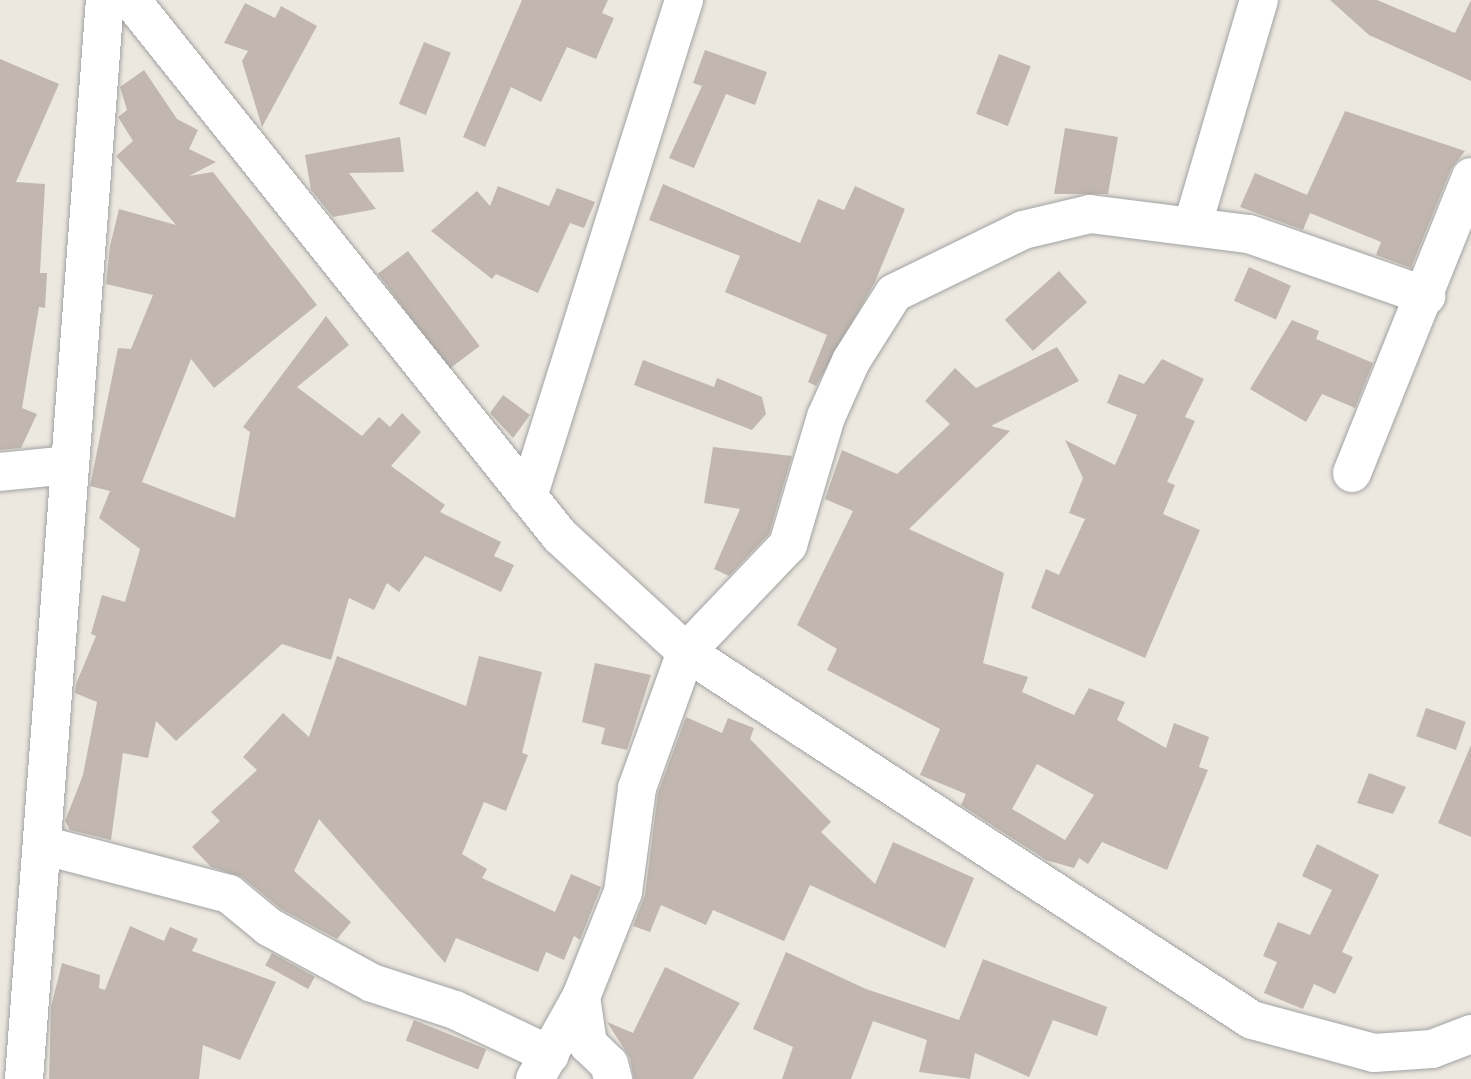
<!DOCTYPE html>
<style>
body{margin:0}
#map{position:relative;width:1471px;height:1079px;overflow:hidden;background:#ece8e0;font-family:Raleway,sans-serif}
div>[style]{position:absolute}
.building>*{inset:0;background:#c1b7b0;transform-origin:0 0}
.roads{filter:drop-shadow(0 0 2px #a2a2a2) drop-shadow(0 0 2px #a2a2a2)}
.minor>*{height:38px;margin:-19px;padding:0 19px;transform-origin:19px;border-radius:19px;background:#fff}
span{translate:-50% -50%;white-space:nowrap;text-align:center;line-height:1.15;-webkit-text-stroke:5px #fff;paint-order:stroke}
</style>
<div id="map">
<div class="building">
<div style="clip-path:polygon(522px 0,608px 0,602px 13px,614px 18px,596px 59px,567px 47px,541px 102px,511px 87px,485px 147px,463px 137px)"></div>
<div style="clip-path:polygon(1330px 0,1377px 0,1455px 33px,1471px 0,1471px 81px,1369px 35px)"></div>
<div style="clip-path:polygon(245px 3px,275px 18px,281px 6px,317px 26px,262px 127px,242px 61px,248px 51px,224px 43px)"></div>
<div style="left:424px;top:42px;width:29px;height:67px;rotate:22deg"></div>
<div style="clip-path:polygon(705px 50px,767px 72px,755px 105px,726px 94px,694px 168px,669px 158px,702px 86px,693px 83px)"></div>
<div style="left:999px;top:54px;width:34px;height:64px;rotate:21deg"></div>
<div style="clip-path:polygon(0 59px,59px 84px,16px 182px,45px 184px,40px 273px,47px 273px,45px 308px,39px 307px,22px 408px,37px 414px,21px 448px,0 450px)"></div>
<div style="clip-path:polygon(144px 70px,177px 119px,198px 130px,189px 149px,216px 162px,189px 176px,213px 172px,317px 305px,214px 388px,191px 359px,142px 482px,235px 518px,250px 432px,243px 427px,326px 316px,349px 345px,297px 387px,362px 436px,379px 417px,390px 427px,402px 413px,421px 432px,391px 466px,445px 505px,440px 512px,501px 542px,494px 556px,514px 565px,501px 592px,425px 556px,399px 592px,387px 583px,374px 610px,349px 598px,331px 660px,282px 644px,176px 741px,156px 721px,148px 758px,123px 753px,111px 840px,70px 830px,65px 821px,83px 775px,97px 702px,75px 693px,76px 684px,96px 636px,91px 634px,102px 595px,125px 602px,140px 549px,99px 518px,110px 491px,90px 486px,118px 348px,131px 349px,153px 295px,106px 284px,110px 246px,119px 209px,176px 225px,116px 156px,133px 141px,118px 117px,127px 110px,120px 87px)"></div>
<div style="clip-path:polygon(1345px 111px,1465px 151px,1451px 169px,1411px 268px,1376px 255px,1381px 242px,1310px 213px,1303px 230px,1240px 207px,1255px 173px,1307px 195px)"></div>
<div style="clip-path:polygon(1065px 128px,1118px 137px,1108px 194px,1054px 194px)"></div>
<div style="clip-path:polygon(400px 137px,404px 172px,349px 173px,376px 209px,333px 217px,311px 190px,305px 155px)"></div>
<div style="clip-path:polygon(663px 184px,800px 243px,818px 199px,844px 210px,855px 186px,905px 209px,875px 282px,816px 386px,808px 382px,827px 335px,725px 292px,740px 256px,649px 220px)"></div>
<div style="clip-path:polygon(498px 186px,549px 206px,557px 188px,595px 202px,584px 228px,570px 223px,538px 293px,496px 274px,492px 279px,431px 231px,477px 191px,490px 206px)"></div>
<div style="left:408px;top:251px;width:119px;height:38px;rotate:53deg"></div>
<div style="left:1249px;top:267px;width:46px;height:37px;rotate:24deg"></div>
<div style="left:1059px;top:271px;width:42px;height:73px;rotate:48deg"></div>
<div style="clip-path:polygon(1292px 320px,1319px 331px,1316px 339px,1373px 363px,1355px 408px,1322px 394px,1306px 422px,1250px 389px)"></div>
<div style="clip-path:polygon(evenodd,1057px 347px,1079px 381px,991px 426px,1010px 431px,909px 529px,1004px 573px,983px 663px,1028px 677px,1022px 692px,1074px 715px,1089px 688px,1125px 702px,1117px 720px,1166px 748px,1174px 723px,1209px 737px,1199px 767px,1208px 770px,1167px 870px,1102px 842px,1088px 864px,1079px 858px,1074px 868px,1046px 860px,961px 805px,966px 794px,920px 775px,940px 729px,827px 670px,837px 649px,797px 625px,853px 511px,825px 499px,842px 450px,897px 474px,950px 424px,925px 401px,955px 368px,976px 388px,1057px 347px,1037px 764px,1094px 795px,1065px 840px,1012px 809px,1037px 764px)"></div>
<div style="clip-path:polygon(1162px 359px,1204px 379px,1185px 417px,1195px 421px,1167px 482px,1175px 485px,1163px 514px,1200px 530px,1145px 658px,1031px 608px,1046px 569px,1059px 575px,1085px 519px,1069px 513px,1083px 478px,1065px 440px,1115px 465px,1137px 415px,1107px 403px,1119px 374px,1144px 384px)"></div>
<div style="clip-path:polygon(643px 360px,714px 387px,717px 378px,762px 397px,766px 414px,752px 430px,634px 385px)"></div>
<div style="clip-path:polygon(503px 395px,530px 415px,513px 438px,490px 413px)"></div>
<div style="clip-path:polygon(713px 447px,792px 456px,769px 534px,729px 576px,714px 569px,740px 509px,704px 503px)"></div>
<div style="clip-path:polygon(337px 656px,466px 706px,479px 656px,542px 672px,522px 753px,528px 755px,506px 811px,484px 802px,462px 854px,487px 869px,482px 878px,555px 912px,571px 874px,601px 887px,580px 940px,574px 936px,564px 960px,546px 952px,538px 972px,456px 938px,445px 963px,319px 819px,294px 871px,351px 922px,337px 939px,281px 909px,242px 877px,211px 867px,192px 847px,220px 821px,211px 812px,257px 770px,243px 757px,283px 713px,309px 737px)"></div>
<div style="clip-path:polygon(595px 663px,651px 675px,627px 750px,601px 744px,605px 728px,582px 722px)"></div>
<div style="left:1426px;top:708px;width:42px;height:30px;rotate:19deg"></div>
<div style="clip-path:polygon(686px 717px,722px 733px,728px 718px,754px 728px,750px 739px,831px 822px,821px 832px,875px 884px,893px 842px,974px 878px,945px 948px,810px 885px,784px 941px,713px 910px,706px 925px,661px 905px,650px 932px,633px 926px,645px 895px,658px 793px)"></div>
<div style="clip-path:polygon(1471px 745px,1471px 837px,1438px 823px)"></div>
<div style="clip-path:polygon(1369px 773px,1406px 787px,1393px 814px,1357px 803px)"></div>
<div style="clip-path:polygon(1317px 844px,1379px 875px,1342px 952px,1353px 957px,1335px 994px,1314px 984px,1303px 1009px,1264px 993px,1277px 962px,1263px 956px,1278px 922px,1310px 935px,1332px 890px,1302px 876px)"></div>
<div style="clip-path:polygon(130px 926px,164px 941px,170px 927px,198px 939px,192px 951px,276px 982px,240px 1060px,203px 1045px,199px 1079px,49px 1079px,51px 1007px,62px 963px,100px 975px,99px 988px,105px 990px)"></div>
<div style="clip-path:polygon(786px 952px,866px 989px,959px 1020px,983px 959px,1107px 1007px,1097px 1036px,1053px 1020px,1029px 1077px,975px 1053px,970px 1079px,919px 1072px,927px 1040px,873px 1021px,851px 1079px,782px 1079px,793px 1047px,753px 1029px)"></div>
<div style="left:272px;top:953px;width:49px;height:14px;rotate:29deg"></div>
<div style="clip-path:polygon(665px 967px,740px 1003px,693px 1079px,634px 1079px,630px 1058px,607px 1022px,633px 1033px)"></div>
<div style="left:414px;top:1020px;width:78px;height:22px;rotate:22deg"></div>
</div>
<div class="roads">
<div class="minor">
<div style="left:131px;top:0;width:687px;rotate:51.33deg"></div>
<div style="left:560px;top:536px;width:171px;rotate:42.6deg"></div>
<div style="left:686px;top:652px;width:675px;rotate:33.03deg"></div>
<div style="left:1252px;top:1020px;width:126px;rotate:15.1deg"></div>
<div style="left:1374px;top:1053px;width:58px;rotate:-3.9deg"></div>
<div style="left:1432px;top:1049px;width:42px;rotate:-21deg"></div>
<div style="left:1193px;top:224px;width:234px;rotate:-73.6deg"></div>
<div style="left:0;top:472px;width:69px;rotate:-5.8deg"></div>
<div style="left:1352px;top:473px;width:319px;rotate:-68.1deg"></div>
<div style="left:528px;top:497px;width:521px;rotate:-72.57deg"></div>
<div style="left:42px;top:845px;width:193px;rotate:14.7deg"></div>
<div style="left:229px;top:894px;width:52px;rotate:39.5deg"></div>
<div style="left:269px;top:927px;width:117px;rotate:28.5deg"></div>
<div style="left:372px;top:983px;width:87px;rotate:18deg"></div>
<div style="left:455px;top:1010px;width:105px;rotate:25.3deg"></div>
<div style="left:581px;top:997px;width:48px;rotate:81.5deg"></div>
<div style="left:588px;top:1044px;width:29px;rotate:44deg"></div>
<div style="left:609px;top:1064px;width:16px;rotate:75deg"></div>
<div style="left:24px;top:1079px;width:1082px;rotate:-85.71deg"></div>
<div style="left:535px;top:1079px;width:94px;rotate:-60.7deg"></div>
<div style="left:581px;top:997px;width:113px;rotate:-68.2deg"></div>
<div style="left:623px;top:892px;width:105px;rotate:-82.3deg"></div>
<div style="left:637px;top:788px;width:145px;rotate:-70.2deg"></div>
<div style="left:686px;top:652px;width:148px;rotate:-46.4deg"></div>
<div style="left:788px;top:545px;width:134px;rotate:-73.5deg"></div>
<div style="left:826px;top:417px;width:61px;rotate:-65.9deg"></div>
<div style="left:851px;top:361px;width:80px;rotate:-57.7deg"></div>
<div style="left:894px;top:293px;width:144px;rotate:-26deg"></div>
<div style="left:1023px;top:230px;width:69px;rotate:-13.4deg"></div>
<div style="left:1090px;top:214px;width:160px;rotate:7.2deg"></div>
<div style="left:1249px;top:234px;width:188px;rotate:19.3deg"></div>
</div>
</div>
</div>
